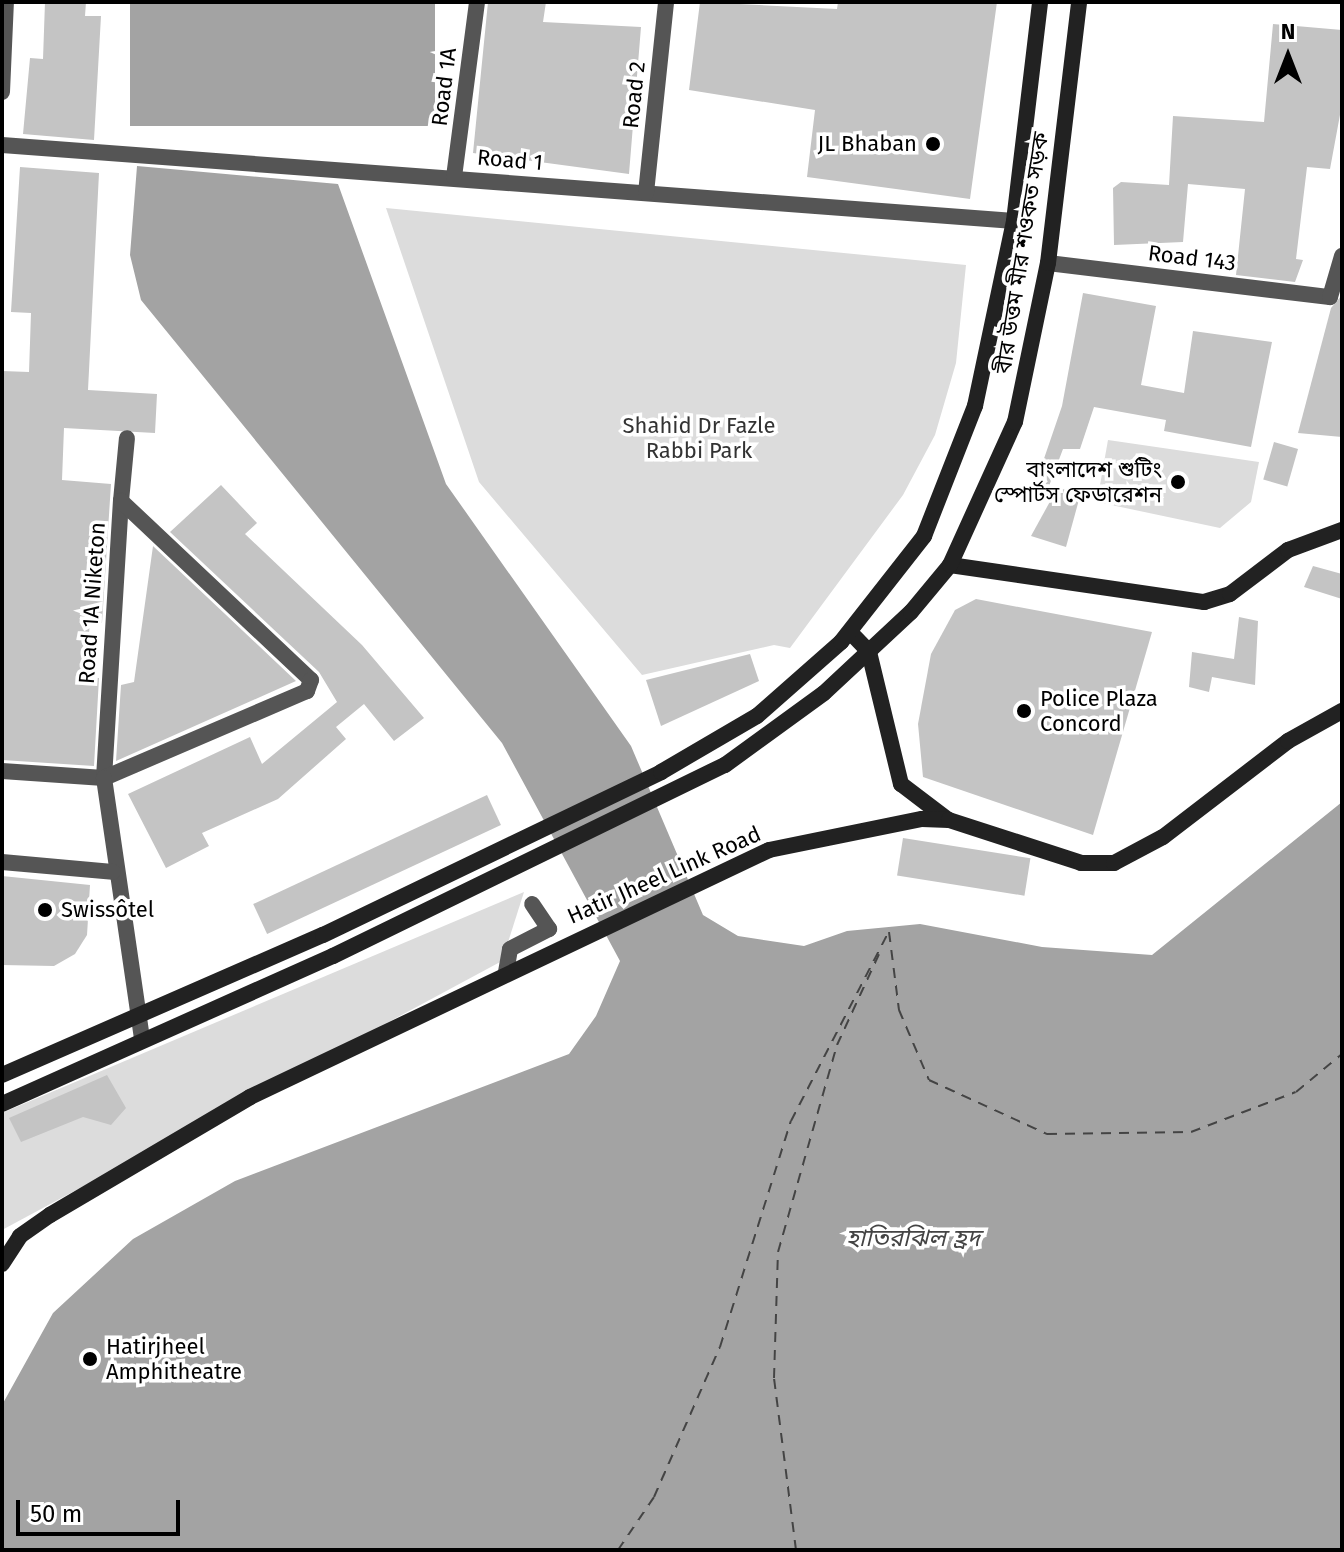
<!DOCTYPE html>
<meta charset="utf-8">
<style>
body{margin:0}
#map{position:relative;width:1344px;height:1552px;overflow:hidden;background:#fff;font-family:"Fira Sans","Noto Sans Bengali",sans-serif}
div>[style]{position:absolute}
.green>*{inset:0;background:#dcdcdc}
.water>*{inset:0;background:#a3a3a3;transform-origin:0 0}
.ferry>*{height:2px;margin-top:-1px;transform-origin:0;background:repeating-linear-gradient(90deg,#444 0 10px,transparent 0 18px)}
.building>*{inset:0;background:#c4c4c4;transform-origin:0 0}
.street>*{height:16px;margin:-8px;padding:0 8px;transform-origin:8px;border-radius:8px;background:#555}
.secondary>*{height:16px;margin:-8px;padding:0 8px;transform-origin:8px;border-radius:8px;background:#222}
.dots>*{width:22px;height:22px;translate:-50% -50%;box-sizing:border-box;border:4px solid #fff;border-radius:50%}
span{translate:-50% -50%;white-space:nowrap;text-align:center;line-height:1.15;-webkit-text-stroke:7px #fff;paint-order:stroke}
.street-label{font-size:22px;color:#000}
.poi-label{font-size:22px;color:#000}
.right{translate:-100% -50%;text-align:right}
.left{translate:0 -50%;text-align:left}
.park-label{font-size:22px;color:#333}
.water-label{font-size:24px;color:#444;font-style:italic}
.frame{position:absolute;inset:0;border:4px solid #000;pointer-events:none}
.north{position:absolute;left:1248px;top:16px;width:80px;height:80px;-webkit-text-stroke:6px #fff;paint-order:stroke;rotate:0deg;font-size:22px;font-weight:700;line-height:32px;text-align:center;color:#000}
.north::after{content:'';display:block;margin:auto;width:28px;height:36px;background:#000;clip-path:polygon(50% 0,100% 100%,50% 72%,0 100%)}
.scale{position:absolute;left:16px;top:1500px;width:164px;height:36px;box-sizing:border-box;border:4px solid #000;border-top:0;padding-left:10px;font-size:24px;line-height:28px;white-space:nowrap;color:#000;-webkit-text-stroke:6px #fff;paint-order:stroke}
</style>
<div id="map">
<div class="green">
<div style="clip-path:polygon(386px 208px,966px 265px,956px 363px,935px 435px,903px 495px,790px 648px,774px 645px,642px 675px,479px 482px)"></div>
<div style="clip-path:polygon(1108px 440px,1259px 462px,1251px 502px,1220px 528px,1097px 502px)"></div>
<div style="clip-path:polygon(524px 892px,502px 961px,2px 1230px,2px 1113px)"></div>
</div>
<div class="water">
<div style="left:130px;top:2px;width:305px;height:124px"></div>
<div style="clip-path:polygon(137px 166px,338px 184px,446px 484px,631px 746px,703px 915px,738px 936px,804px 946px,847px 931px,920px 924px,1042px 947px,1152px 955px,1342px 802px,1342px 1550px,2px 1550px,2px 1405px,53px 1313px,133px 1239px,235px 1181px,569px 1054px,596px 1016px,620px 961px,502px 743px,141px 300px,130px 255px)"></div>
</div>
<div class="ferry">
<div style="left:889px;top:932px;width:79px;rotate:82.7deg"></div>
<div style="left:899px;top:1010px;width:76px;rotate:66.8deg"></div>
<div style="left:929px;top:1080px;width:130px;rotate:24.6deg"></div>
<div style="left:1047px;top:1134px;width:144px;rotate:-0.8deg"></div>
<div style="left:1191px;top:1132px;width:112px;rotate:-20.9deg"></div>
<div style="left:1296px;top:1092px;width:60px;rotate:-39.6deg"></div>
<div style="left:618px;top:1550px;width:64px;rotate:-55.8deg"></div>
<div style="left:654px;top:1497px;width:164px;rotate:-66.3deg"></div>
<div style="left:720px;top:1347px;width:237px;rotate:-72.6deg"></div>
<div style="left:791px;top:1121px;width:214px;rotate:-62.7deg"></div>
<div style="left:796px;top:1550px;width:173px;rotate:-97.3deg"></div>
<div style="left:774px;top:1378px;width:126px;rotate:-88.2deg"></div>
<div style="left:778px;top:1252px;width:215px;rotate:-74.1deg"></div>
<div style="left:837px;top:1045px;width:100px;rotate:-65.2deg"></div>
</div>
<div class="building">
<div style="clip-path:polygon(45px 2px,86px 2px,85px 16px,101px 16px,94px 140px,23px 134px,30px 58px,43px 59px)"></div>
<div style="clip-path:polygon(488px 2px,546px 2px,543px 22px,641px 27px,629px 174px,473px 153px)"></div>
<div style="clip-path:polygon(700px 2px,837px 9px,838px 2px,997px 2px,970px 199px,807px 177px,815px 110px,689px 90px)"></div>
<div style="clip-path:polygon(1273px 24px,1342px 30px,1342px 104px,1330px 169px,1307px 167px,1296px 259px,1303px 260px,1295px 282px,1236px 275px,1245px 189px,1188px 184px,1183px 242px,1114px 245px,1113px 188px,1121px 182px,1169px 185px,1173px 116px,1264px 122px)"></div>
<div style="clip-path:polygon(20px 167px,99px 173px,88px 390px,157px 394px,155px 433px,64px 428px,62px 480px,111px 484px,102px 623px,90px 622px,85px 677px,99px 678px,94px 766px,2px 760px,2px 371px,29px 372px,31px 313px,11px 312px)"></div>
<div style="clip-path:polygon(1083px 293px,1156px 306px,1141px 385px,1184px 393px,1193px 331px,1272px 342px,1251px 447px,1164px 431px,1166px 420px,1094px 407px,1080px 449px,1063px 449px,1049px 486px,1036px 482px,1062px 406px)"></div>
<div style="clip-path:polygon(1342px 295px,1342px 437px,1298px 433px,1331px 308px)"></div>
<div style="left:1274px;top:442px;width:25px;height:39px;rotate:16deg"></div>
<div style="clip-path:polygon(221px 485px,257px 523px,245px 534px,362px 645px,424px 718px,394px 741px,364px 704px,336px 727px,346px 739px,278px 799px,202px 833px,209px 846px,166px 868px,128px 794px,250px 737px,262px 764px,337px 702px,319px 672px,170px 532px)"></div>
<div style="clip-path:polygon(1058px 487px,1080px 496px,1066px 547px,1031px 536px)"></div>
<div style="clip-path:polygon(153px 546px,296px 681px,116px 761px,121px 685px,134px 682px)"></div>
<div style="clip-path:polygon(1313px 566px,1342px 574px,1342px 599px,1304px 587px)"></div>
<div style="clip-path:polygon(976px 599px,1152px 632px,1093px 835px,923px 777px,918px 724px,931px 654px,955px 610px)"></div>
<div style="clip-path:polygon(1239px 617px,1258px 621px,1255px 685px,1212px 677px,1209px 692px,1189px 687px,1192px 652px,1234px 659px)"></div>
<div style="clip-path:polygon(750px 654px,759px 681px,661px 726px,646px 680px)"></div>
<div style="left:487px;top:795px;width:33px;height:258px;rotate:65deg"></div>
<div style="left:903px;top:838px;width:129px;height:38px;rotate:9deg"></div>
<div style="clip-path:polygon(2px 876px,90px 885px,87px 935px,75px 954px,54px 966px,2px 965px)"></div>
<div style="clip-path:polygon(107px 1075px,126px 1108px,111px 1125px,83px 1117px,21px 1142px,9px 1118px)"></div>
</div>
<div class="street">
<div style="left:2px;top:92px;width:90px;rotate:-87.5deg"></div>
<div style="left:2px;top:145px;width:1015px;rotate:4.29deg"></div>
<div style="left:454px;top:177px;width:177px;rotate:-82.5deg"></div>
<div style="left:646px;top:193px;width:192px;rotate:-84deg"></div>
<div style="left:1048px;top:263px;width:284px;rotate:6.9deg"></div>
<div style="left:1330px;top:297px;width:43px;rotate:-73.7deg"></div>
<div style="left:121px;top:501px;width:63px;rotate:-84.6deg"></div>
<div style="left:2px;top:771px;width:102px;rotate:3.9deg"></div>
<div style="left:104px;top:778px;width:278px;rotate:-86.5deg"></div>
<div style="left:121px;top:501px;width:261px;rotate:43.3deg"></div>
<div style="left:311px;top:680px;width:12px;rotate:110deg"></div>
<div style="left:307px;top:691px;width:221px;rotate:156.8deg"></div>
<div style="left:104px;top:778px;width:262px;rotate:81.7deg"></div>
<div style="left:2px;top:862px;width:111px;rotate:5.1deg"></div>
<div style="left:506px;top:972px;width:23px;rotate:-80deg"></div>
<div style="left:510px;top:949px;width:44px;rotate:-27.1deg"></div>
<div style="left:549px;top:929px;width:30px;rotate:-124deg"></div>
</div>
<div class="secondary">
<div style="left:950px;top:565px;width:257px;rotate:8.3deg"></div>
<div style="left:1204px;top:602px;width:27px;rotate:-17deg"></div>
<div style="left:1230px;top:594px;width:73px;rotate:-37.2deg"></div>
<div style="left:1288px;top:550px;width:58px;rotate:-20.3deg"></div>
<div style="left:850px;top:632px;width:28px;rotate:46deg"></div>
<div style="left:869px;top:652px;width:136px;rotate:76.4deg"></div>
<div style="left:901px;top:784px;width:58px;rotate:37.3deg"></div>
<div style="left:2px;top:1075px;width:350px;rotate:-23.6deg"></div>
<div style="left:323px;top:935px;width:375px;rotate:-25.7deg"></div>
<div style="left:661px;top:772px;width:111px;rotate:-30.3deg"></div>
<div style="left:757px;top:716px;width:112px;rotate:-41.4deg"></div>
<div style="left:841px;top:642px;width:135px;rotate:-51.9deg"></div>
<div style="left:924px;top:536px;width:140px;rotate:-68.6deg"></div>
<div style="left:975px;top:406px;width:189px;rotate:-78.1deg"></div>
<div style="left:1014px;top:221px;width:221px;rotate:-83.2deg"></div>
<div style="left:2px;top:1104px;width:363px;rotate:-24.1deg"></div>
<div style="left:333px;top:956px;width:436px;rotate:-26deg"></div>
<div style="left:725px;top:765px;width:122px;rotate:-36deg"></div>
<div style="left:824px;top:693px;width:119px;rotate:-43deg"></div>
<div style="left:911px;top:612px;width:61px;rotate:-50.3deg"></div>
<div style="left:950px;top:565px;width:157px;rotate:-65.6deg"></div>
<div style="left:1015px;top:422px;width:162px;rotate:-78.3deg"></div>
<div style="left:1048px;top:263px;width:263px;rotate:-83.2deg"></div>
<div style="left:2px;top:1264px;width:33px;rotate:-57deg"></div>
<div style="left:20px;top:1236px;width:37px;rotate:-35deg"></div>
<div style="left:50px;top:1215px;width:232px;rotate:-30.5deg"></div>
<div style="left:250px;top:1097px;width:575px;rotate:-25.45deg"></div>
<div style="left:769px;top:850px;width:156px;rotate:-11.5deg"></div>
<div style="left:922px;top:819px;width:27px;rotate:2deg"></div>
<div style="left:949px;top:820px;width:139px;rotate:18deg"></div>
<div style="left:1081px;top:863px;width:33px"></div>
<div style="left:1114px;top:863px;width:55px;rotate:-28deg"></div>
<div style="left:1163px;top:837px;width:158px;rotate:-37.5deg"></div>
<div style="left:1288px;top:741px;width:62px;rotate:-29.1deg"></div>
</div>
<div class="dots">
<div style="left:933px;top:144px;background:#000"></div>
<div style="left:1178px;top:482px;background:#000"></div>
<div style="left:1024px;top:711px;background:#000"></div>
<div style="left:45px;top:910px;background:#000"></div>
<div style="left:90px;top:1359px;background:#000"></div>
</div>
<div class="street-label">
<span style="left:444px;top:87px;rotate:-83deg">Road 1A</span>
<span style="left:634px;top:95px;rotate:-84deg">Road 2</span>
<span style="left:510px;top:160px;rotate:5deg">Road 1</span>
<span style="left:1022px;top:253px;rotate:-81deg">বীর উত্তম মীর শওকত সড়ক</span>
<span style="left:1192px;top:258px;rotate:7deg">Road 143</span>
<span style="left:92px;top:603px;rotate:-86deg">Road 1A Niketon</span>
<span style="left:664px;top:875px;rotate:-24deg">Hatir Jheel Link Road</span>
</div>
<div class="poi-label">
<span class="right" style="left:917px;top:144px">JL Bhaban</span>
<span class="right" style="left:1162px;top:482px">বাংলাদেশ শুটিং<br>স্পোর্টস ফেডারেশন</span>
<span class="left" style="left:1040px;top:711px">Police Plaza<br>Concord</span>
<span class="left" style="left:61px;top:910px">Swissôtel</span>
<span class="left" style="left:106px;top:1359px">Hatirjheel<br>Amphitheatre</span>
</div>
<div class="park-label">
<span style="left:699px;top:438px">Shahid Dr Fazle<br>Rabbi Park</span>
</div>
<div class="water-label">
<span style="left:913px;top:1239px">হাতিরঝিল হ্রদ</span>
</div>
<div class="frame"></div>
<div class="north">N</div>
<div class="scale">50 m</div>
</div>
